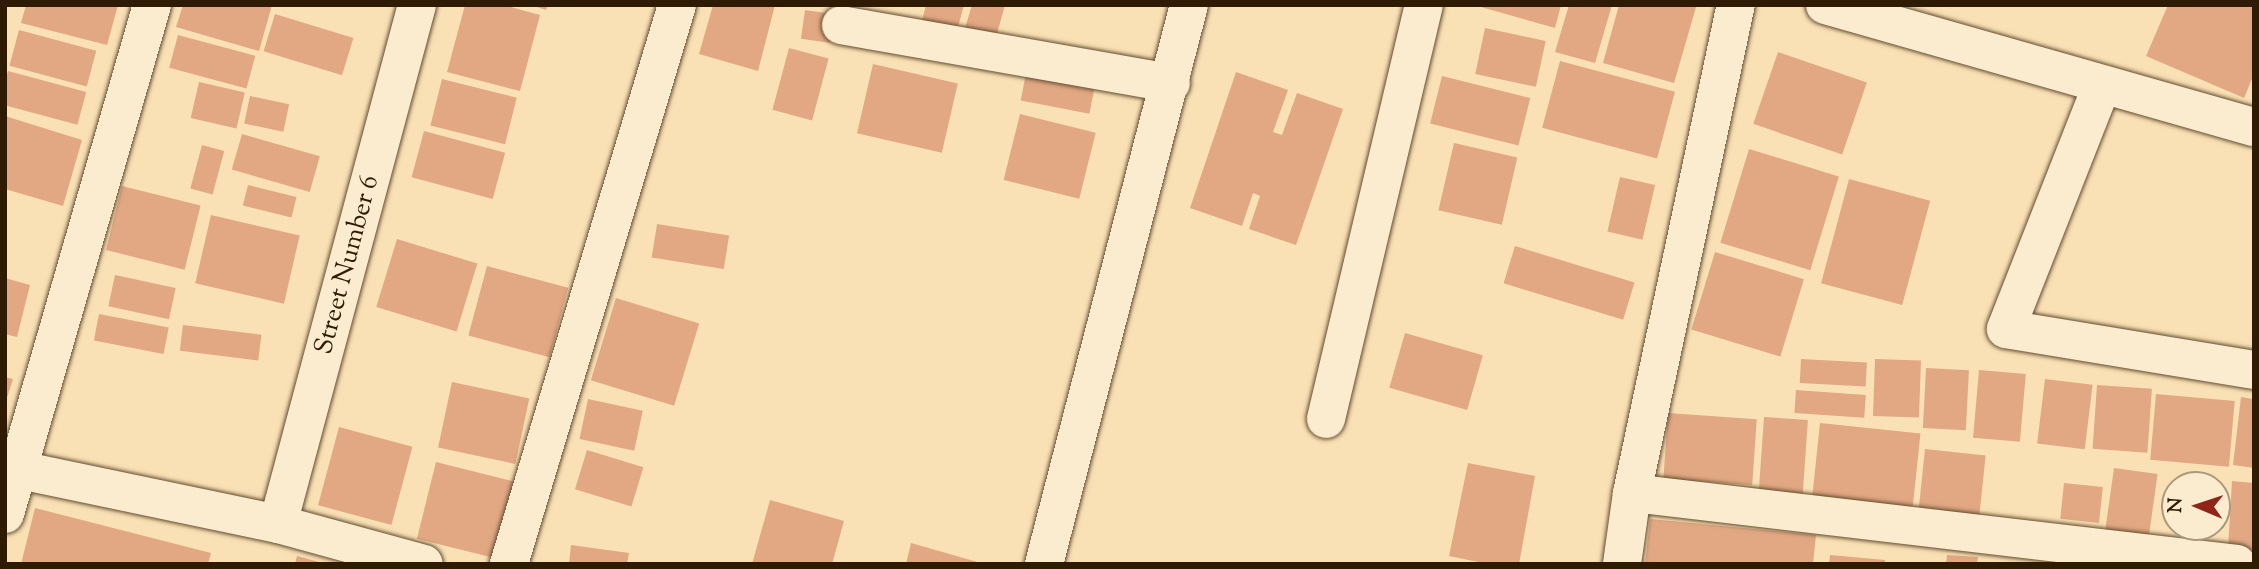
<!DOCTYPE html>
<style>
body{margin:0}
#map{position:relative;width:2259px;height:569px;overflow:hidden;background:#fae1b5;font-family:"Sorts Mill Goudy",serif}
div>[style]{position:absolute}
.building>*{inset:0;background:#e1a883;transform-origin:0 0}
.roads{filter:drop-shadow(0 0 2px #624c30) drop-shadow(0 0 2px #624c30)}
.street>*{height:38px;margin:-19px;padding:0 19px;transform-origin:19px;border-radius:19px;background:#fceccf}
span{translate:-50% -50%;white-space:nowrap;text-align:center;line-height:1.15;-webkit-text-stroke:5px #fceccf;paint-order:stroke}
.street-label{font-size:26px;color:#2f1a03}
.frame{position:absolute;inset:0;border:7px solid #2f1a03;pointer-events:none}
.north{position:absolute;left:2161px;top:471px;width:70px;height:70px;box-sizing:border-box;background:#fceccf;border:2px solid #aa987d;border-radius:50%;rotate:272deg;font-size:19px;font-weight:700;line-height:28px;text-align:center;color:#2f1a03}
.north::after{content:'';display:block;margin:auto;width:24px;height:32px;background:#8f2418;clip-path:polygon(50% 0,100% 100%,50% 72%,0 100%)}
</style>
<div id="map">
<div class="building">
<div style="clip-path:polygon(26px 5px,118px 5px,107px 45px,21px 23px)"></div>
<div style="clip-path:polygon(183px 5px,272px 5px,259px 51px,176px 27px)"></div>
<div style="clip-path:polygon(465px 5px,503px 5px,540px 15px,520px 91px,447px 72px)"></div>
<div style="clip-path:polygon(531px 5px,548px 5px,546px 10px)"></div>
<div style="clip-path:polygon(713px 5px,775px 5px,758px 71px,699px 54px)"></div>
<div style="clip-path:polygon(926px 5px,964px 5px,955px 38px,920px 29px)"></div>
<div style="clip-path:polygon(972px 5px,1005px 5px,996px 37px,965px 28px)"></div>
<div style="clip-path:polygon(1474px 5px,1561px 5px,1555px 28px)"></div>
<div style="clip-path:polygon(1569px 5px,1612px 5px,1595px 63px,1555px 52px)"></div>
<div style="clip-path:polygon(1619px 5px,1696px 7px,1674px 83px,1603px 63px)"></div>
<div style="clip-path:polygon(2168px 5px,2254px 5px,2254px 74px,2244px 98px,2146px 56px)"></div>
<div style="left:805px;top:10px;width:30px;height:29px;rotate:8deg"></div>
<div style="left:275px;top:14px;width:82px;height:39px;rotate:17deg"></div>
<div style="left:1485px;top:28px;width:62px;height:47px;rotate:12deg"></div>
<div style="left:19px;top:30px;width:80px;height:37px;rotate:15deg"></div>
<div style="left:178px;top:35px;width:80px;height:34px;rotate:15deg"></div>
<div style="left:789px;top:48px;width:41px;height:64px;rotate:15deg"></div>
<div style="left:1778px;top:52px;width:94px;height:76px;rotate:19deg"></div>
<div style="left:1560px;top:61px;width:119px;height:69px;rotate:15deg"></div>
<div style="left:873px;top:64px;width:87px;height:71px;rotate:13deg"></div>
<div style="left:1027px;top:68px;width:70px;height:33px;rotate:11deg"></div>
<div style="left:8px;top:71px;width:81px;height:34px;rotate:15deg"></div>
<div style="clip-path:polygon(1236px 72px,1288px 90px,1273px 132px,1282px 135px,1297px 93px,1343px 109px,1296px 245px,1249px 229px,1260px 196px,1253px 193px,1242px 226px,1190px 208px)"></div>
<div style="left:1442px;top:76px;width:91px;height:49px;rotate:14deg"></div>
<div style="left:442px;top:79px;width:77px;height:48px;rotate:14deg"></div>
<div style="left:199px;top:82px;width:47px;height:37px;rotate:13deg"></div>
<div style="left:250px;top:96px;width:40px;height:28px;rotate:12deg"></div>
<div style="left:1020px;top:114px;width:78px;height:68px;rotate:14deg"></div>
<div style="clip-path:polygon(5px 116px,82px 140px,63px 206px,5px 189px)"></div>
<div style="left:424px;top:131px;width:84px;height:48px;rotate:15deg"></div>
<div style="left:242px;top:134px;width:81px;height:37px;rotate:16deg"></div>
<div style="left:1454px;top:143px;width:65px;height:69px;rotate:13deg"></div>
<div style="left:202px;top:145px;width:23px;height:45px;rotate:15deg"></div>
<div style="left:1749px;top:149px;width:94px;height:98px;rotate:17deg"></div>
<div style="left:1620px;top:177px;width:36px;height:56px;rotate:13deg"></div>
<div style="left:1849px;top:179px;width:84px;height:108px;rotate:15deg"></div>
<div style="left:248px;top:185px;width:50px;height:21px;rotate:14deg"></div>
<div style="left:122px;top:186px;width:81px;height:66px;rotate:14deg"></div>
<div style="left:211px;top:215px;width:91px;height:70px;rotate:13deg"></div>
<div style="left:657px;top:224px;width:73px;height:34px;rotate:9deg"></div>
<div style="left:397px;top:239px;width:84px;height:71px;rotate:17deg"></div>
<div style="left:1515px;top:246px;width:125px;height:39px;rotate:17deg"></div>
<div style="left:1715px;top:252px;width:93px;height:81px;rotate:17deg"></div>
<div style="left:487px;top:266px;width:84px;height:72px;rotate:15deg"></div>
<div style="left:115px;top:275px;width:62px;height:32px;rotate:12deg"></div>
<div style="clip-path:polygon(5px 278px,30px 285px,17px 337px,5px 334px)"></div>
<div style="left:616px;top:298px;width:87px;height:86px;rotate:17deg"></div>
<div style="left:99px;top:314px;width:71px;height:27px;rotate:11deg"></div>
<div style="left:183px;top:325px;width:79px;height:26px;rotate:7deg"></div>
<div style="left:1405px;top:333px;width:81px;height:57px;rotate:16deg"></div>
<div style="left:1801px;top:359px;width:66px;height:24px;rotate:3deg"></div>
<div style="left:1875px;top:359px;width:46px;height:57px;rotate:2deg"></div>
<div style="left:1926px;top:368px;width:43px;height:60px;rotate:3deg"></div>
<div style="left:1979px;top:370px;width:47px;height:68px;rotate:5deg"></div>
<div style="clip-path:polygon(5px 377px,13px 379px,6px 401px,5px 401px)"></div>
<div style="left:2045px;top:379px;width:48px;height:65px;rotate:7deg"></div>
<div style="left:452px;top:382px;width:79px;height:67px;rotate:12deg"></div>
<div style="left:2097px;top:385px;width:55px;height:64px;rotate:4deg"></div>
<div style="left:1796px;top:390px;width:70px;height:23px;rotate:4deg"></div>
<div style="left:2156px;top:394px;width:79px;height:66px;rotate:5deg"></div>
<div style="clip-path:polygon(2241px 397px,2254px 399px,2254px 468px,2233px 465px)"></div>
<div style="left:588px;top:399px;width:56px;height:41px;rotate:12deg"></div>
<div style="left:1668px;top:413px;width:89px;height:66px;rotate:4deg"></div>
<div style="left:1764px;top:417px;width:44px;height:74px;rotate:4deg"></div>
<div style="left:1820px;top:423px;width:101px;height:75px;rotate:6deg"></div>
<div style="left:339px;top:427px;width:76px;height:81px;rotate:15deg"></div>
<div style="left:1925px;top:449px;width:61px;height:61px;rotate:6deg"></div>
<div style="left:587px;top:450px;width:59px;height:41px;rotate:17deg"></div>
<div style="left:436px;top:462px;width:82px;height:79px;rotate:14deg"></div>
<div style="clip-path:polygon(1468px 463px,1535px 476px,1519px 564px,1488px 564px,1449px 556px)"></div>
<div style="left:2114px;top:468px;width:44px;height:70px;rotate:8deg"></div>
<div style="clip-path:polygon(2232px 481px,2254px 483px,2254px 550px,2228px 549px)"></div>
<div style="left:2064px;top:483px;width:39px;height:36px;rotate:6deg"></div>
<div style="clip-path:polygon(770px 500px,844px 521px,832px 564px,752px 564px)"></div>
<div style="clip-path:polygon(35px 508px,211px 553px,208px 564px,21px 564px)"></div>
<div style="clip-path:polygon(1650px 519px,1816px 535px,1813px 564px,1645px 564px)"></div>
<div style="clip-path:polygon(911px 543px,981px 563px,981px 564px,906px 564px)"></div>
<div style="clip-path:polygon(571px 545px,629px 553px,627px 564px,569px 564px)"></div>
<div style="clip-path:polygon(1830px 555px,1885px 560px,1885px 564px,1829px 564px)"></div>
<div style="clip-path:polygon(1947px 555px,1978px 557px,1977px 564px,1946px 564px)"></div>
<div style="clip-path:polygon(297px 556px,323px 563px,323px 564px,295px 564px)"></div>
</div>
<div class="roads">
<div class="street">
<div style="left:1825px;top:5px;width:446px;rotate:15.9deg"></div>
<div style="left:841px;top:25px;width:335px;rotate:10deg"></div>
<div style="left:2102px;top:85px;width:262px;rotate:111.5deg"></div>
<div style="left:2006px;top:329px;width:251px;rotate:9.4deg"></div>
<div style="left:1326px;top:419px;width:425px;rotate:-76.7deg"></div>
<div style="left:5px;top:467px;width:279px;rotate:11.8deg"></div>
<div style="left:278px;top:524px;width:151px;rotate:15.3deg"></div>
<div style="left:1632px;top:493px;width:609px;rotate:6.69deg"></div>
<div style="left:5px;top:514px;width:530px;rotate:-73.89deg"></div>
<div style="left:278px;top:524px;width:537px;rotate:-75.01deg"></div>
<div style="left:509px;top:564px;width:584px;rotate:-73.27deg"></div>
<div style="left:1044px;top:564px;width:577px;rotate:-75.46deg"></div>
<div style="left:1622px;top:564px;width:72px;rotate:-82deg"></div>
<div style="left:1632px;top:493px;width:499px;rotate:-78deg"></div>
</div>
</div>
<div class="street-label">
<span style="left:348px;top:265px;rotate:-75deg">Street Number 6</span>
</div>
<div class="frame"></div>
<div class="north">N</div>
</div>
